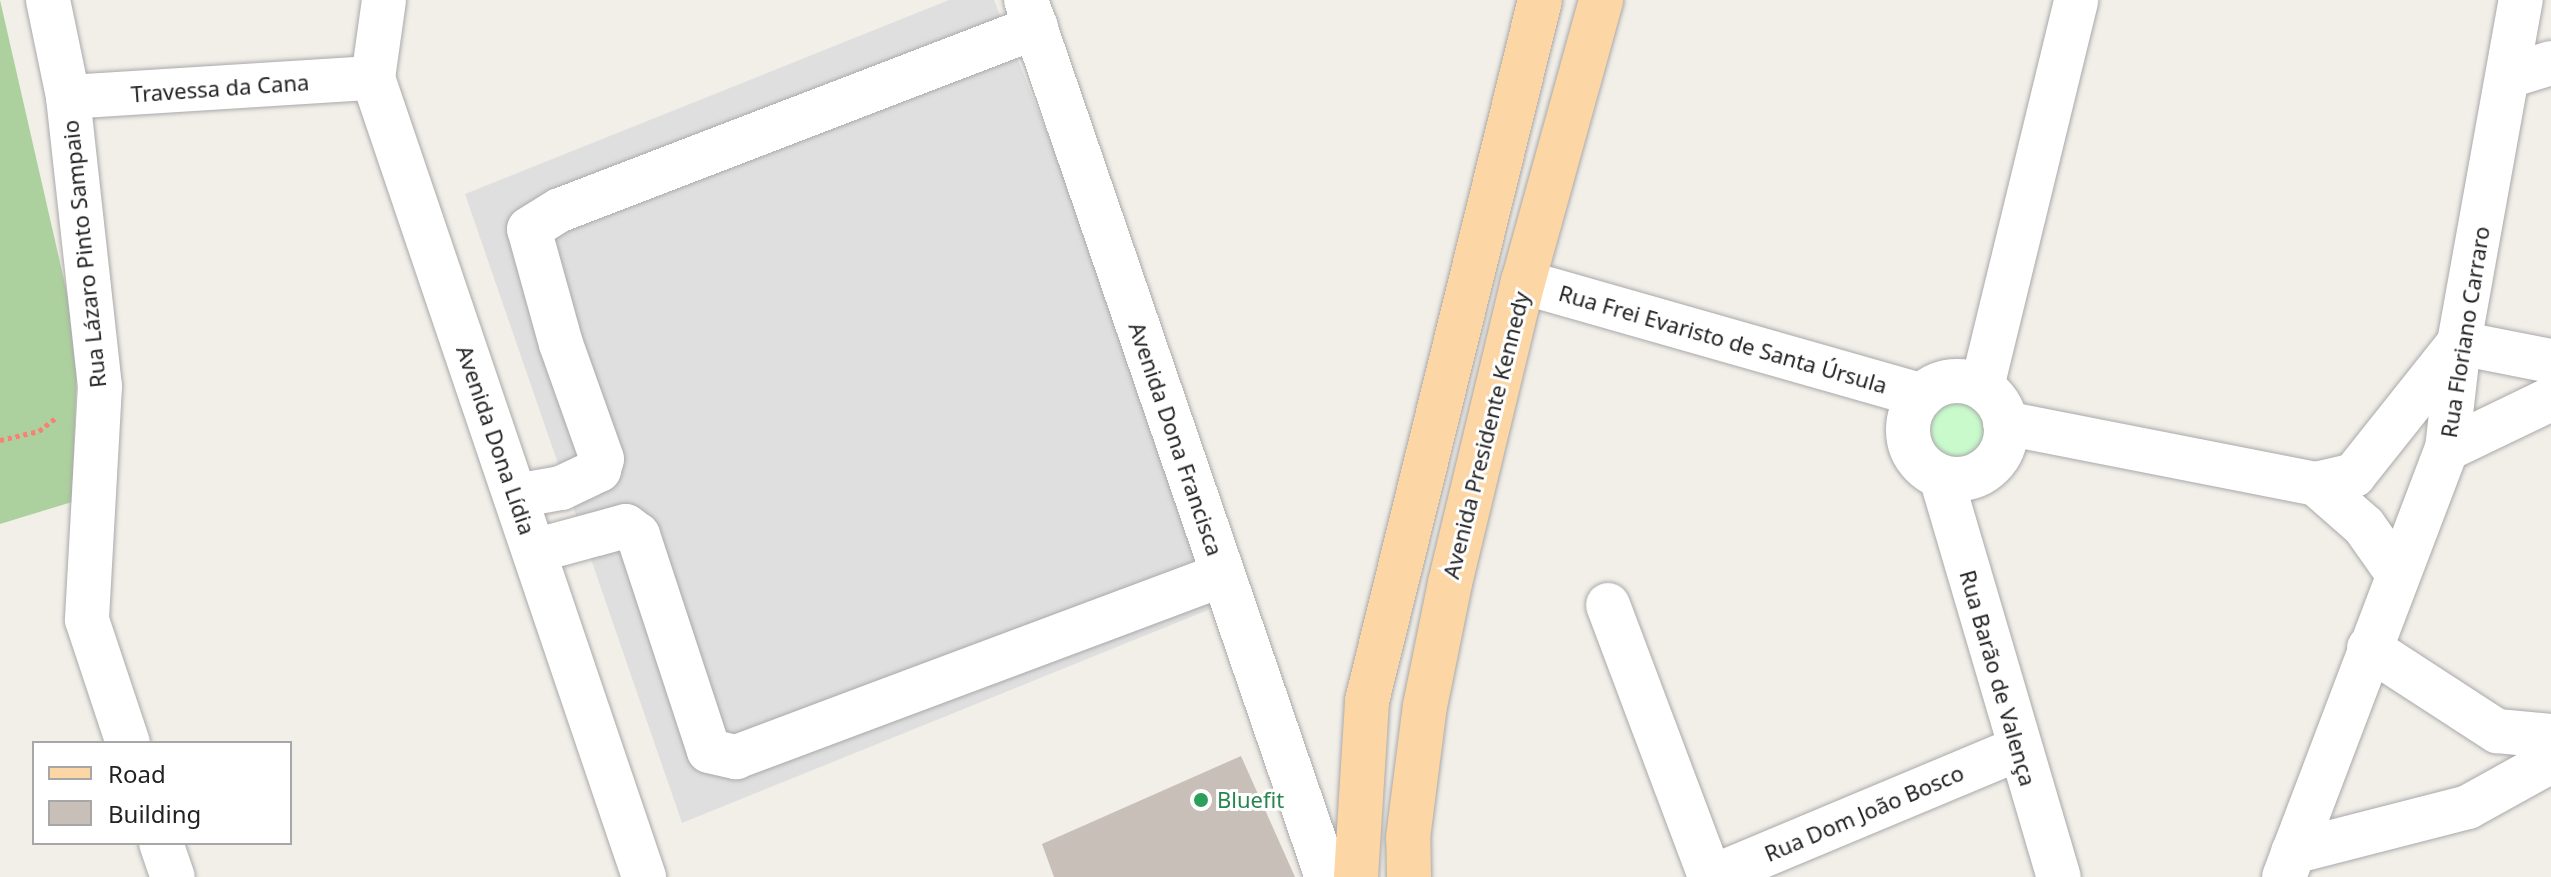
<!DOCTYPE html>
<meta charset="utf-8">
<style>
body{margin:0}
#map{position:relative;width:2551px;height:877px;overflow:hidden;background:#f2efe9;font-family:"Noto Sans",sans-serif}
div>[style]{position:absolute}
.residential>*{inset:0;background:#e0dfdf}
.forest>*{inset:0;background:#add19e}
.park>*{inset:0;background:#c8facc}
.round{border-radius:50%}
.building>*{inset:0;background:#c7bfb8}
.path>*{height:5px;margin-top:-2.5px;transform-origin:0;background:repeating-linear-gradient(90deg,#fa8072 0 4px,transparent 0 8px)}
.roads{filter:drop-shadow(0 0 2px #a9a9a9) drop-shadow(0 0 2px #a9a9a9)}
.minor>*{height:44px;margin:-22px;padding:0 22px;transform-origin:22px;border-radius:22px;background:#fff}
.minor>.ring{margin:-22px;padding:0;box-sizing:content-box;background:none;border:44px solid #fff;border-radius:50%}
.major>*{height:44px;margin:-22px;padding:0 22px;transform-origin:22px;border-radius:22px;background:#fcd6a4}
.dots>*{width:22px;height:22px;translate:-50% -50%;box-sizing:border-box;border:4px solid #fff;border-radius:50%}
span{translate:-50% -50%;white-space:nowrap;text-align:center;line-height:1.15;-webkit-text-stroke:6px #fff;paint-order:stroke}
.street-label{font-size:22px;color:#222}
.leisure-label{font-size:22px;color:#27864d}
.left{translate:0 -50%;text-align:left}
.legend{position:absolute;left:32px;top:741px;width:260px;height:104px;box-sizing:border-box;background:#fff;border:2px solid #a7a7a7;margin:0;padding:10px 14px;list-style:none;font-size:24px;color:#222}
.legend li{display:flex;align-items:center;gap:16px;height:40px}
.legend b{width:40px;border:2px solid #a7a7a7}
</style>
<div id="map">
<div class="residential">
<div style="clip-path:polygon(949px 0,994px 0,1233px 600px,682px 823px,465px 194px)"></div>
</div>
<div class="forest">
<div style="clip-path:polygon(0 0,78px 341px,72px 502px,0 524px)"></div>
</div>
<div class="park">
<div class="round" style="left:1923px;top:402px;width:62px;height:62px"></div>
</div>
<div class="building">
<div style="clip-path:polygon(1241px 756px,1295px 877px,1054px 877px,1042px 844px)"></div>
</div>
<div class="path">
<div style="left:0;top:440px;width:40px;rotate:-13deg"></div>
<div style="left:39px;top:431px;width:23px;rotate:-38deg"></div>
</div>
<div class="roads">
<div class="minor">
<div style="left:48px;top:0;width:99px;rotate:78.3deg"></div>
<div style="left:68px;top:97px;width:291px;rotate:83.7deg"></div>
<div style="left:100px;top:386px;width:234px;rotate:93.2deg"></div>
<div style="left:87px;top:620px;width:130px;rotate:71.6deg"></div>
<div style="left:384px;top:0;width:79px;rotate:98deg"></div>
<div style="left:373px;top:78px;width:844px;rotate:71.26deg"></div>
<div style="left:1026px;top:0;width:927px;rotate:71.06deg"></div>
<div style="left:2509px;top:76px;width:44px;rotate:-17.2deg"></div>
<div style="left:68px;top:97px;width:306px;rotate:-3.6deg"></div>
<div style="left:1523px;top:282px;width:415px;rotate:15.9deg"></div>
<div style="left:2459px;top:343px;width:94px;rotate:11.1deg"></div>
<div class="ring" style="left:1908px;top:381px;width:54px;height:54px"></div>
<div style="left:1982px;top:387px;width:398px;rotate:-76.3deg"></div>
<div style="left:2005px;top:423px;width:317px;rotate:11.1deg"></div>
<div style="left:2316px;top:484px;width:39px;rotate:-13deg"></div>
<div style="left:2354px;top:475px;width:169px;rotate:-51.5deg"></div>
<div style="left:2447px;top:449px;width:115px;rotate:-25.7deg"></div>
<div style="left:1941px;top:477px;width:417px;rotate:73.6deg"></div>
<div style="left:2316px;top:484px;width:64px;rotate:41.2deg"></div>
<div style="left:2364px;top:526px;width:57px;rotate:54.9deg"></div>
<div style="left:516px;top:496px;width:46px;rotate:-10.1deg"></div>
<div style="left:561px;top:488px;width:42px;rotate:-25.3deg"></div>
<div style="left:599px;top:470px;width:11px;rotate:-75deg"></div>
<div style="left:602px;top:459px;width:122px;rotate:-109.6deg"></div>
<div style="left:561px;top:344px;width:119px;rotate:-105.5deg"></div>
<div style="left:529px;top:229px;width:36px;rotate:-32deg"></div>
<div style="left:560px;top:210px;width:510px;rotate:-21.03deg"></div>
<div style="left:534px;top:551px;width:95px;rotate:-15.2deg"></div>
<div style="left:626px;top:526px;width:15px;rotate:37deg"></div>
<div style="left:638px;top:535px;width:227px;rotate:71.8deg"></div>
<div style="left:709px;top:751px;width:28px;rotate:13deg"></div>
<div style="left:736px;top:757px;width:519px;rotate:-20.53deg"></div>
<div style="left:1608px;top:605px;width:290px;rotate:69.4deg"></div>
<div style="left:2369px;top:648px;width:153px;rotate:33deg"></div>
<div style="left:2497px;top:731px;width:54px;rotate:5.3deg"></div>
<div style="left:161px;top:843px;width:36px;rotate:71deg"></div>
<div style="left:2293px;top:852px;width:181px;rotate:-14.4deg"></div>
<div style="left:2468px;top:807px;width:95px;rotate:-29deg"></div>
<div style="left:1712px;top:877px;width:332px;rotate:-22.7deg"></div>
<div style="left:2284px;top:877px;width:458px;rotate:-69.2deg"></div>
<div style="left:2447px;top:449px;width:107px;rotate:-83.5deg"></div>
<div style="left:2459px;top:343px;width:349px;rotate:-79.8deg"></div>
</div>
<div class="major">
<div style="left:1356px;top:877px;width:176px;rotate:-86.4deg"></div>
<div style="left:1367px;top:701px;width:722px;rotate:-76.14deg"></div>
<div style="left:1409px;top:877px;width:39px;rotate:-91deg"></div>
<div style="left:1408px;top:838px;width:133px;rotate:-82.7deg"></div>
<div style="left:1425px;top:706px;width:126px;rotate:-78.5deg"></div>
<div style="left:1450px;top:583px;width:310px;rotate:-76.4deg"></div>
<div style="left:1523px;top:282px;width:293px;rotate:-74.5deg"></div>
</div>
</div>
<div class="dots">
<div style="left:1201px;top:800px;background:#2e9e5b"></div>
</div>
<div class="street-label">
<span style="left:220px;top:88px;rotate:-4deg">Travessa da Cana</span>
<span style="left:84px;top:254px;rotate:-96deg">Rua Lázaro Pinto Sampaio</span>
<span style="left:2465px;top:332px;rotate:-81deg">Rua Floriano Carraro</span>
<span style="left:1723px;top:339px;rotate:16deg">Rua Frei Evaristo de Santa Úrsula</span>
<span style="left:1486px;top:435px;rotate:-76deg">Avenida Presidente Kennedy</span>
<span style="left:1176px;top:439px;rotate:71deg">Avenida Dona Francisca</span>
<span style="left:496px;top:440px;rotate:71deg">Avenida Dona Lídia</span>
<span style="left:1998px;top:678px;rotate:74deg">Rua Barão de Valença</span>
<span style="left:1864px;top:813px;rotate:-23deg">Rua Dom João Bosco</span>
</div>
<div class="leisure-label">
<span class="left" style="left:1217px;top:800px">Bluefit</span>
</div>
<ul class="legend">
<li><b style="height:10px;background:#fcd6a4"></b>Road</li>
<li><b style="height:22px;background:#c7bfb8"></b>Building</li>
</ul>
</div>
